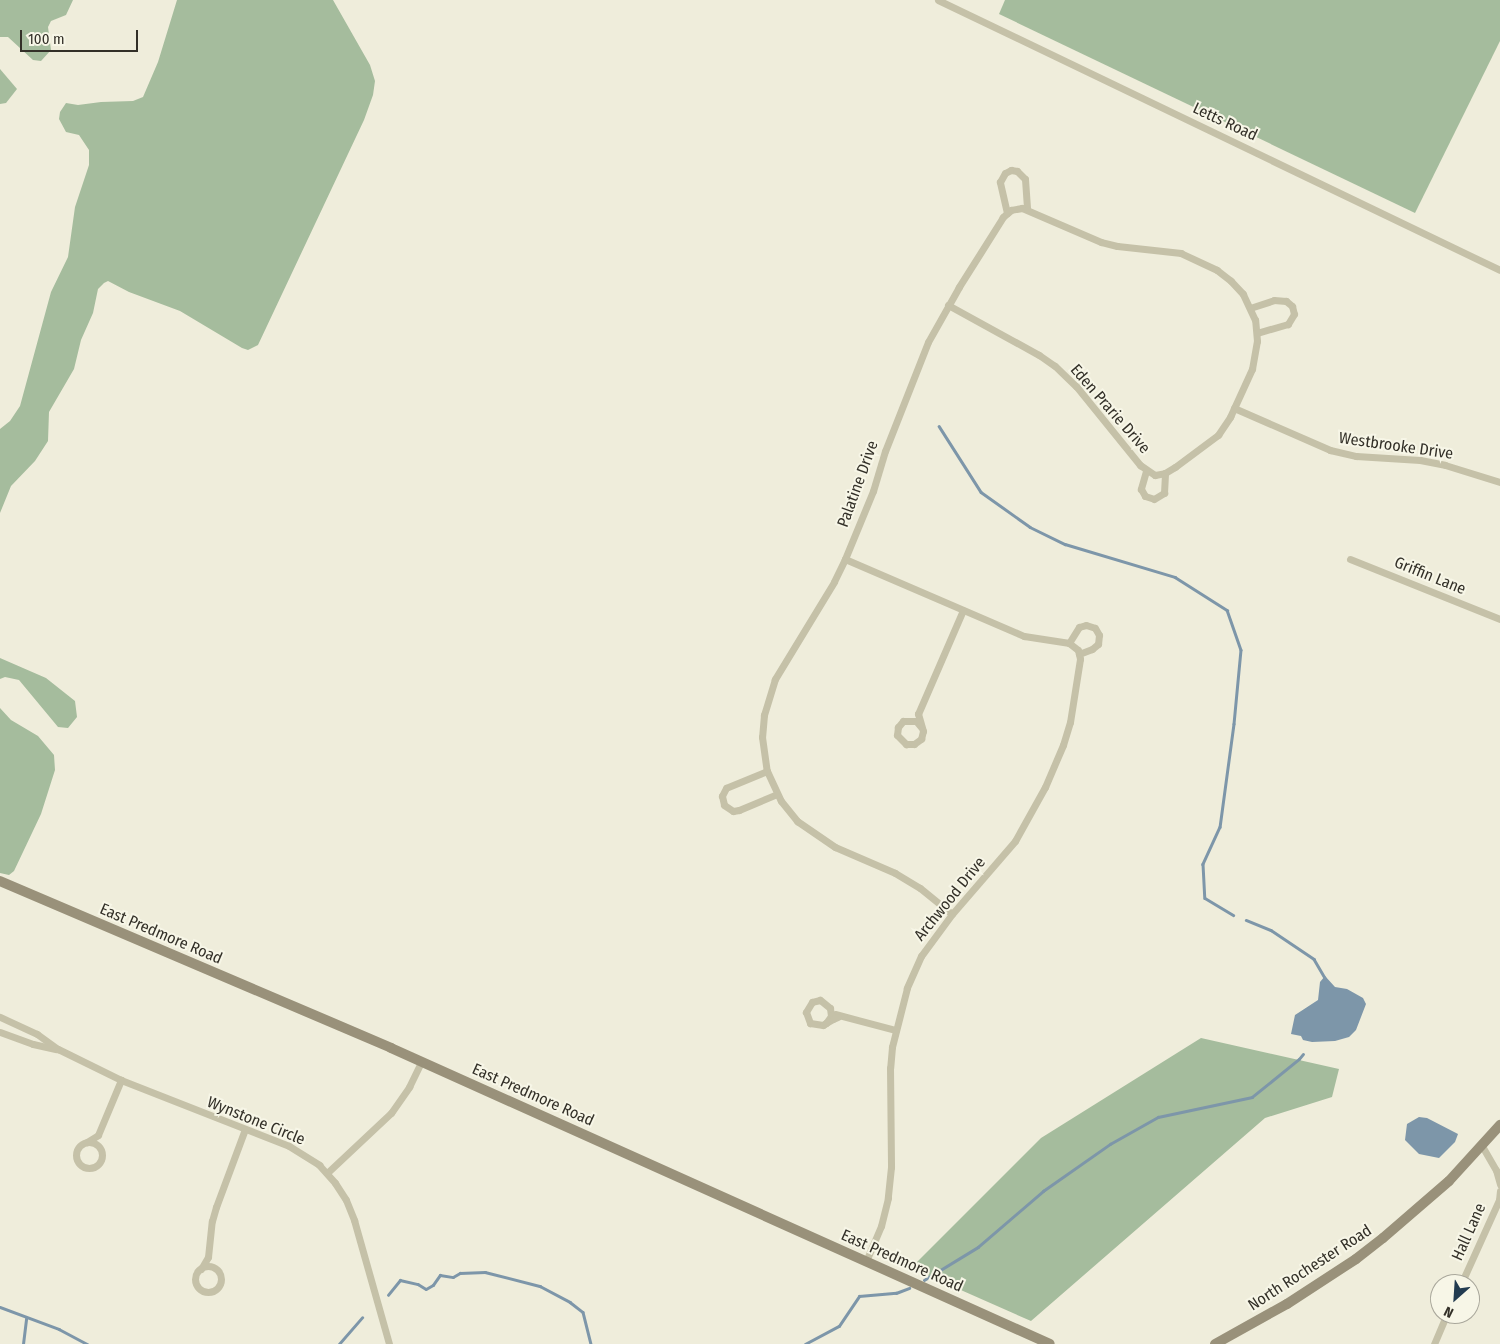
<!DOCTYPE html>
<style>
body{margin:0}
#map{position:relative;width:1500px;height:1344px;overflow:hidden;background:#efeddb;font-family:"Fira Sans Condensed",sans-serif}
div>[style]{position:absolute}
.green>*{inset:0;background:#a5bc9d}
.water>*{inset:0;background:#7d96a9}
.stream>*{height:2.5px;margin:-1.25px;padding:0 1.25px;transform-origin:1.25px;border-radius:1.25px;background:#7d96a9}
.street>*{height:7px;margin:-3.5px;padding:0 3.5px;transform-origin:3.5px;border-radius:3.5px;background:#c5c1a8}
.street>.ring{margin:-3.5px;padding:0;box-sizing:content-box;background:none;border:7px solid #c5c1a8;border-radius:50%}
.secondary>*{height:10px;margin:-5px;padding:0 5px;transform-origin:5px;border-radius:5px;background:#99917a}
span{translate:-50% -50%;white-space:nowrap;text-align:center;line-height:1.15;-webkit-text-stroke:4px #f7f6e7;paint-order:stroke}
.street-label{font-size:16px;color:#333028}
.north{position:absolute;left:1430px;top:1274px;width:50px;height:50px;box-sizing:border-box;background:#f7f6e7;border:1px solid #a9a79b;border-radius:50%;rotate:206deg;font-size:14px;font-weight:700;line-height:20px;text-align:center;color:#333028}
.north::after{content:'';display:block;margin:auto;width:18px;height:22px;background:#223b50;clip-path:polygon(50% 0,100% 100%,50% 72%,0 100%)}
.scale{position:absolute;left:20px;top:30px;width:118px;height:22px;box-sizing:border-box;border:2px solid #333028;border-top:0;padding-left:6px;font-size:15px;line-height:18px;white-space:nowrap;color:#333028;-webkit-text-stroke:4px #f7f6e7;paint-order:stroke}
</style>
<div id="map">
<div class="green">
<div style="clip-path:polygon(0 0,73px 0,66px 15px,51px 21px,48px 27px,51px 50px,41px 61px,33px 60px,8px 37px,0 37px)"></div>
<div style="clip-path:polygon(177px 0,333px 0,370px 65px,375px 81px,373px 95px,364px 120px,258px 345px,248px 350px,242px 348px,180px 311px,129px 292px,108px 281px,104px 283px,98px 289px,93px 313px,81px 340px,74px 369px,49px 412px,48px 441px,35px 461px,11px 486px,0 513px,0 429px,10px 421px,20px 406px,51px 292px,68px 257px,75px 207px,89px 165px,89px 150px,79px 135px,66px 132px,59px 119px,60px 112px,66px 103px,78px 105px,101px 102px,133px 101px,143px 97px,158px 62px)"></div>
<div style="clip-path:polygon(1005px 0,1500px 0,1500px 41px,1415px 213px,999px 14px)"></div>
<div style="clip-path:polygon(0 69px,17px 89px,6px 103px,0 104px)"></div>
<div style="clip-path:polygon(0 658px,46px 678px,75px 701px,77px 717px,68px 728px,58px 727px,19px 680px,5px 677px,0 679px)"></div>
<div style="clip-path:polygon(0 708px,11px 720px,38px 736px,54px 755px,55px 770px,41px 814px,14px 871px,9px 875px,0 873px)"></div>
<div style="clip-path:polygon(1201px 1038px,1339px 1069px,1332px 1097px,1265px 1118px,1031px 1321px,911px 1268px,1041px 1138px)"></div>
</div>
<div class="water">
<div style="clip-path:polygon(1325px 976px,1335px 987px,1347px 989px,1363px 998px,1366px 1004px,1356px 1030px,1349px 1037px,1335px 1041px,1312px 1042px,1303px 1040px,1301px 1036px,1291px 1034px,1295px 1015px,1318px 1000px,1320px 982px)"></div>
<div style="clip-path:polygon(1419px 1117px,1427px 1118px,1458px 1134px,1455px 1142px,1439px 1158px,1419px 1154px,1405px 1140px,1407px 1124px)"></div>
</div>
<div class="stream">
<div style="left:939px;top:426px;width:78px;rotate:57.5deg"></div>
<div style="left:981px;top:492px;width:60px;rotate:35.5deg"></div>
<div style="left:1030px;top:527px;width:39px;rotate:26deg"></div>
<div style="left:1065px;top:544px;width:115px;rotate:16.7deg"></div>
<div style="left:1175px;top:577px;width:62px;rotate:32.4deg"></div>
<div style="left:1227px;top:610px;width:42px;rotate:70.7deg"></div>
<div style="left:1241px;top:650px;width:74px;rotate:95.4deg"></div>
<div style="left:1234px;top:724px;width:104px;rotate:97.7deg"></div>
<div style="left:1220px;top:827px;width:41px;rotate:114.7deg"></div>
<div style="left:1203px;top:864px;width:34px;rotate:87deg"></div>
<div style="left:1205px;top:898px;width:33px;rotate:31deg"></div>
<div style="left:1246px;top:920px;width:27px;rotate:22deg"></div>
<div style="left:1271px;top:930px;width:52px;rotate:34deg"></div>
<div style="left:1314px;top:959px;width:22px;rotate:60deg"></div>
<div style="left:924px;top:1280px;width:63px;rotate:-31.4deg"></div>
<div style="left:978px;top:1247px;width:86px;rotate:-40.7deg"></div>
<div style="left:1043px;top:1191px;width:82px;rotate:-35deg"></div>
<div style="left:1110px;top:1144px;width:55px;rotate:-29.4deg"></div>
<div style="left:1158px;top:1117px;width:96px;rotate:-12deg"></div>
<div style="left:1252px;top:1097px;width:60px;rotate:-39deg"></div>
<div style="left:1299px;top:1059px;width:6px;rotate:-51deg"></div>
<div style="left:388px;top:1295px;width:19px;rotate:-51deg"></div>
<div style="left:400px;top:1280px;width:18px;rotate:13deg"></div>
<div style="left:418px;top:1284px;width:9px;rotate:32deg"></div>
<div style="left:426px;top:1289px;width:8px;rotate:-30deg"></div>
<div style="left:433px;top:1285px;width:12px;rotate:-55deg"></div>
<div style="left:440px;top:1275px;width:13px;rotate:9deg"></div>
<div style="left:453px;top:1277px;width:8px;rotate:-30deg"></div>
<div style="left:460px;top:1273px;width:25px;rotate:-2deg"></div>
<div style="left:485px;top:1272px;width:57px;rotate:14.3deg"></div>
<div style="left:540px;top:1286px;width:34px;rotate:28deg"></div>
<div style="left:570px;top:1302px;width:16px;rotate:38deg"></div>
<div style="left:583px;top:1312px;width:33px;rotate:76deg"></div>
<div style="left:0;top:1307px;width:63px;rotate:20.4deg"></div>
<div style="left:59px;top:1329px;width:32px;rotate:28deg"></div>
<div style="left:23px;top:1344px;width:26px;rotate:-83deg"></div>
<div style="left:339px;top:1344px;width:35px;rotate:-49deg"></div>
<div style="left:805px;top:1344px;width:38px;rotate:-28deg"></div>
<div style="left:839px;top:1326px;width:36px;rotate:-56deg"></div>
<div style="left:859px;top:1296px;width:37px;rotate:-5deg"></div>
<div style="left:896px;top:1293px;width:14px;rotate:-21deg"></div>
</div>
<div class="street">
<div style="left:938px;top:0;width:623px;rotate:25.66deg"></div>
<div style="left:1007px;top:213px;width:32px;rotate:-103deg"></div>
<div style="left:1000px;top:182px;width:10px;rotate:-61deg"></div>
<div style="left:1005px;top:173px;width:7px;rotate:-27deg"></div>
<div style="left:1011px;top:170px;width:6px;rotate:9deg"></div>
<div style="left:1017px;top:171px;width:11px;rotate:45deg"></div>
<div style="left:1025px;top:179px;width:30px;rotate:86deg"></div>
<div style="left:948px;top:305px;width:104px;rotate:28.8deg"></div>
<div style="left:1039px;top:355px;width:19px;rotate:35deg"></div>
<div style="left:1055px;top:366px;width:29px;rotate:44deg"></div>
<div style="left:1076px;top:386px;width:102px;rotate:51deg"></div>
<div style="left:1140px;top:465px;width:18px;rotate:34deg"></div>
<div style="left:1155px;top:475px;width:10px;rotate:-11deg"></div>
<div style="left:1165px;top:473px;width:12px;rotate:-31deg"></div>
<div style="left:1175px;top:467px;width:54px;rotate:-36.7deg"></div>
<div style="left:1218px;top:435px;width:22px;rotate:-56deg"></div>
<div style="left:1230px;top:417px;width:53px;rotate:-65.4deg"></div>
<div style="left:1252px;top:369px;width:28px;rotate:-80deg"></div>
<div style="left:1257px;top:341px;width:21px;rotate:-95deg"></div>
<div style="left:1255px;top:320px;width:29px;rotate:-115deg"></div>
<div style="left:1243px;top:294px;width:18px;rotate:-133deg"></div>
<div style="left:1231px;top:281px;width:18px;rotate:-142deg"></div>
<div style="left:1217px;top:270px;width:40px;rotate:-155deg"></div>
<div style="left:1181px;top:253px;width:64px;rotate:-173.8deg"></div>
<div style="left:1117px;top:246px;width:16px;rotate:-166deg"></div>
<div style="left:1101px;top:242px;width:86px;rotate:-156.7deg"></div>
<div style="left:1022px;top:208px;width:11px;rotate:170deg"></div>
<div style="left:1011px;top:210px;width:11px;rotate:139deg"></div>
<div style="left:1003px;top:217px;width:83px;rotate:122.2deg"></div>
<div style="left:959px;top:287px;width:63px;rotate:119.4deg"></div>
<div style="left:928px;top:342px;width:117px;rotate:111.5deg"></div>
<div style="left:885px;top:451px;width:42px;rotate:106.7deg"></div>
<div style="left:873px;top:491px;width:74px;rotate:112.4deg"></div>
<div style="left:845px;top:559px;width:25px;rotate:116deg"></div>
<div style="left:834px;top:582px;width:114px;rotate:121.3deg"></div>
<div style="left:775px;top:679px;width:38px;rotate:107deg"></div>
<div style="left:764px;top:715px;width:22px;rotate:95deg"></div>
<div style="left:762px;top:737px;width:34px;rotate:82deg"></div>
<div style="left:767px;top:771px;width:33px;rotate:65deg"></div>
<div style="left:781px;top:801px;width:26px;rotate:51deg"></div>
<div style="left:797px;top:821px;width:46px;rotate:34.4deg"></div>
<div style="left:835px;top:847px;width:65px;rotate:23.4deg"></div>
<div style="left:895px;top:873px;width:29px;rotate:31deg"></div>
<div style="left:920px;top:888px;width:41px;rotate:39.1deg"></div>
<div style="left:1250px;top:308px;width:25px;rotate:-18deg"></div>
<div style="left:1274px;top:300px;width:12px;rotate:5deg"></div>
<div style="left:1286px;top:301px;width:8px;rotate:40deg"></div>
<div style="left:1292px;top:306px;width:8px;rotate:76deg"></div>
<div style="left:1294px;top:314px;width:12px;rotate:121deg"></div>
<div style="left:1288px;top:324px;width:32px;rotate:164deg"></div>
<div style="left:1234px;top:408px;width:105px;rotate:23.6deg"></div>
<div style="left:1330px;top:450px;width:27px;rotate:13deg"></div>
<div style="left:1356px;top:456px;width:64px;rotate:3.6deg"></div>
<div style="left:1420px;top:460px;width:25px;rotate:11deg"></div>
<div style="left:1445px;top:465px;width:58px;rotate:17.2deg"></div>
<div style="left:1146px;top:471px;width:19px;rotate:106deg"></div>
<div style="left:1141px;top:489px;width:8px;rotate:60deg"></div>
<div style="left:1145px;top:496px;width:9px;rotate:18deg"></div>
<div style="left:1154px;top:499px;width:12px;rotate:-31deg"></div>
<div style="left:1164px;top:493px;width:20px;rotate:-87deg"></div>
<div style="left:845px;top:559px;width:195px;rotate:23.3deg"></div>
<div style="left:1024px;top:636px;width:46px;rotate:8.8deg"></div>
<div style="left:1069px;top:643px;width:11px;rotate:38deg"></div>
<div style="left:1078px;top:650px;width:9px;rotate:77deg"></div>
<div style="left:1080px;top:659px;width:64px;rotate:99deg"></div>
<div style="left:1070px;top:722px;width:24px;rotate:107deg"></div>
<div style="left:1063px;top:745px;width:46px;rotate:113.2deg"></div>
<div style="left:1045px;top:787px;width:62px;rotate:119.1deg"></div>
<div style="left:1015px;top:841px;width:96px;rotate:130.8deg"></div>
<div style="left:952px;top:914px;width:52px;rotate:126.4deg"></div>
<div style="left:921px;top:956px;width:35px;rotate:114deg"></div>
<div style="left:907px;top:988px;width:61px;rotate:104.3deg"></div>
<div style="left:892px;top:1047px;width:21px;rotate:95deg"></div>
<div style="left:890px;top:1068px;width:99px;rotate:89.4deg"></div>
<div style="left:891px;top:1167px;width:31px;rotate:96deg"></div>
<div style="left:888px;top:1198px;width:29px;rotate:104deg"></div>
<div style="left:881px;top:1226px;width:39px;rotate:113deg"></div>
<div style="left:1350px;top:559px;width:162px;rotate:21.8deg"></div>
<div style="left:1069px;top:643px;width:19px;rotate:-58deg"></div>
<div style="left:1079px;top:627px;width:7px;rotate:-16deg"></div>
<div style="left:1086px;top:625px;width:9px;rotate:18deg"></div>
<div style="left:1095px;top:628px;width:8px;rotate:60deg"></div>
<div style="left:1099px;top:635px;width:9px;rotate:96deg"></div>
<div style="left:1098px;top:644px;width:8px;rotate:140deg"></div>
<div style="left:1092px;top:649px;width:14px;rotate:159deg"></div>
<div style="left:921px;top:727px;width:8px;rotate:-130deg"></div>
<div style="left:916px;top:721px;width:13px;rotate:180deg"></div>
<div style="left:903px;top:721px;width:8px;rotate:130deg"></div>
<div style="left:898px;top:727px;width:8px;rotate:97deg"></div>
<div style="left:897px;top:735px;width:13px;rotate:45deg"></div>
<div style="left:906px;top:744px;width:8px"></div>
<div style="left:914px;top:744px;width:9px;rotate:-36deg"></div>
<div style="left:921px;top:739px;width:8px;rotate:-76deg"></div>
<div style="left:923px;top:731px;width:18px;rotate:-106deg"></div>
<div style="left:918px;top:714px;width:113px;rotate:-66.6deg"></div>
<div style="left:767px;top:771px;width:44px;rotate:157.5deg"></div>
<div style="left:726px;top:788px;width:9px;rotate:117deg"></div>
<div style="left:722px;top:796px;width:9px;rotate:77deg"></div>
<div style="left:724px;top:805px;width:11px;rotate:34deg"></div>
<div style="left:733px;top:811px;width:6px;rotate:-9deg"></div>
<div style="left:739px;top:810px;width:41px;rotate:-22.8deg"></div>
<div style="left:835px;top:1014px;width:62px;rotate:14.9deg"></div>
<div style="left:0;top:1017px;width:41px;rotate:24.7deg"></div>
<div style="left:37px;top:1034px;width:26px;rotate:36deg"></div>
<div style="left:58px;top:1049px;width:70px;rotate:26.2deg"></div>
<div style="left:121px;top:1080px;width:180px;rotate:21.4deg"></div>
<div style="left:289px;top:1146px;width:36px;rotate:32deg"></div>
<div style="left:319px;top:1165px;width:24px;rotate:48deg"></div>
<div style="left:335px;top:1183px;width:20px;rotate:57deg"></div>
<div style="left:346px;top:1200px;width:22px;rotate:68deg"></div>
<div style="left:354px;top:1220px;width:129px;rotate:74.2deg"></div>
<div style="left:826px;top:1023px;width:9px;rotate:-54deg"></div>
<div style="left:831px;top:1016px;width:8px;rotate:-97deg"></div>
<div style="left:830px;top:1008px;width:13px;rotate:-141deg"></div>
<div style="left:820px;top:1000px;width:8px;rotate:166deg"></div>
<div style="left:812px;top:1002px;width:12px;rotate:121deg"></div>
<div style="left:806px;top:1012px;width:12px;rotate:70deg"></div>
<div style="left:810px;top:1023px;width:13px;rotate:9deg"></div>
<div style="left:823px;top:1025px;width:4px;rotate:-34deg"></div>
<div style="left:826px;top:1023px;width:8px;rotate:-30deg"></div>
<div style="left:833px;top:1019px;width:5px;rotate:-22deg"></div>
<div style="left:0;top:1032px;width:35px;rotate:20deg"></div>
<div style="left:33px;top:1044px;width:23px;rotate:13deg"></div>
<div style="left:87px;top:1142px;width:13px;rotate:-32deg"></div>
<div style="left:98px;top:1135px;width:60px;rotate:-67.3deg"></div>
<div class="ring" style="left:76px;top:1142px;width:19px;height:19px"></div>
<div style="left:1482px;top:1146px;width:28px;rotate:60deg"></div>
<div style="left:1496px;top:1170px;width:15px;rotate:74deg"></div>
<div style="left:327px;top:1173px;width:88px;rotate:-43.2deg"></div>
<div style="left:391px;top:1113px;width:32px;rotate:-55deg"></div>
<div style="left:409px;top:1087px;width:28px;rotate:-64deg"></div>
<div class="ring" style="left:195px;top:1266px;width:19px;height:19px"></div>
<div style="left:201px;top:1269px;width:14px;rotate:-60deg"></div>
<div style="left:208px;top:1257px;width:36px;rotate:-84deg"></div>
<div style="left:212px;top:1221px;width:15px;rotate:-74deg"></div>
<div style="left:216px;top:1207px;width:83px;rotate:-69.6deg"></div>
<div style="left:1461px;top:1284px;width:92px;rotate:-65.7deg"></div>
<div style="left:1499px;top:1200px;width:9px;rotate:-84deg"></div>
<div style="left:1434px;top:1344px;width:33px;rotate:-67deg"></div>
</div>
<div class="secondary">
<div style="left:0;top:881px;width:425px;rotate:23.1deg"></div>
<div style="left:391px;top:1048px;width:722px;rotate:24.19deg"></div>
<div style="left:1215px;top:1344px;width:82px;rotate:-29.1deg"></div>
<div style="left:1287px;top:1304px;width:82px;rotate:-33.1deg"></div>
<div style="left:1356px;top:1259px;width:34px;rotate:-38deg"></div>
<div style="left:1383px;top:1238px;width:87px;rotate:-40.8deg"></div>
<div style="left:1449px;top:1181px;width:76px;rotate:-47.7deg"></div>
</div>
<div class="street-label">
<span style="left:1225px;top:122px;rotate:25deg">Letts Road</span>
<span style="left:1110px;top:409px;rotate:49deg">Eden Prarie Drive</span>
<span style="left:1396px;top:446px;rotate:8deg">Westbrooke Drive</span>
<span style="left:858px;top:484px;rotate:-70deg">Palatine Drive</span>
<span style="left:1430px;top:576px;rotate:22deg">Griffin Lane</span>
<span style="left:950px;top:899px;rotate:-51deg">Archwood Drive</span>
<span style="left:161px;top:934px;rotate:23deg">East Predmore Road</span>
<span style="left:533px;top:1095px;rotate:24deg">East Predmore Road</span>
<span style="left:256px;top:1121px;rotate:22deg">Wynstone Circle</span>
<span style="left:1469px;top:1232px;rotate:-66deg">Hall Lane</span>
<span style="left:902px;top:1261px;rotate:24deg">East Predmore Road</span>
<span style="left:1310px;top:1268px;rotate:-33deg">North Rochester Road</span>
</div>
<div class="north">N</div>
<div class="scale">100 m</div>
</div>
